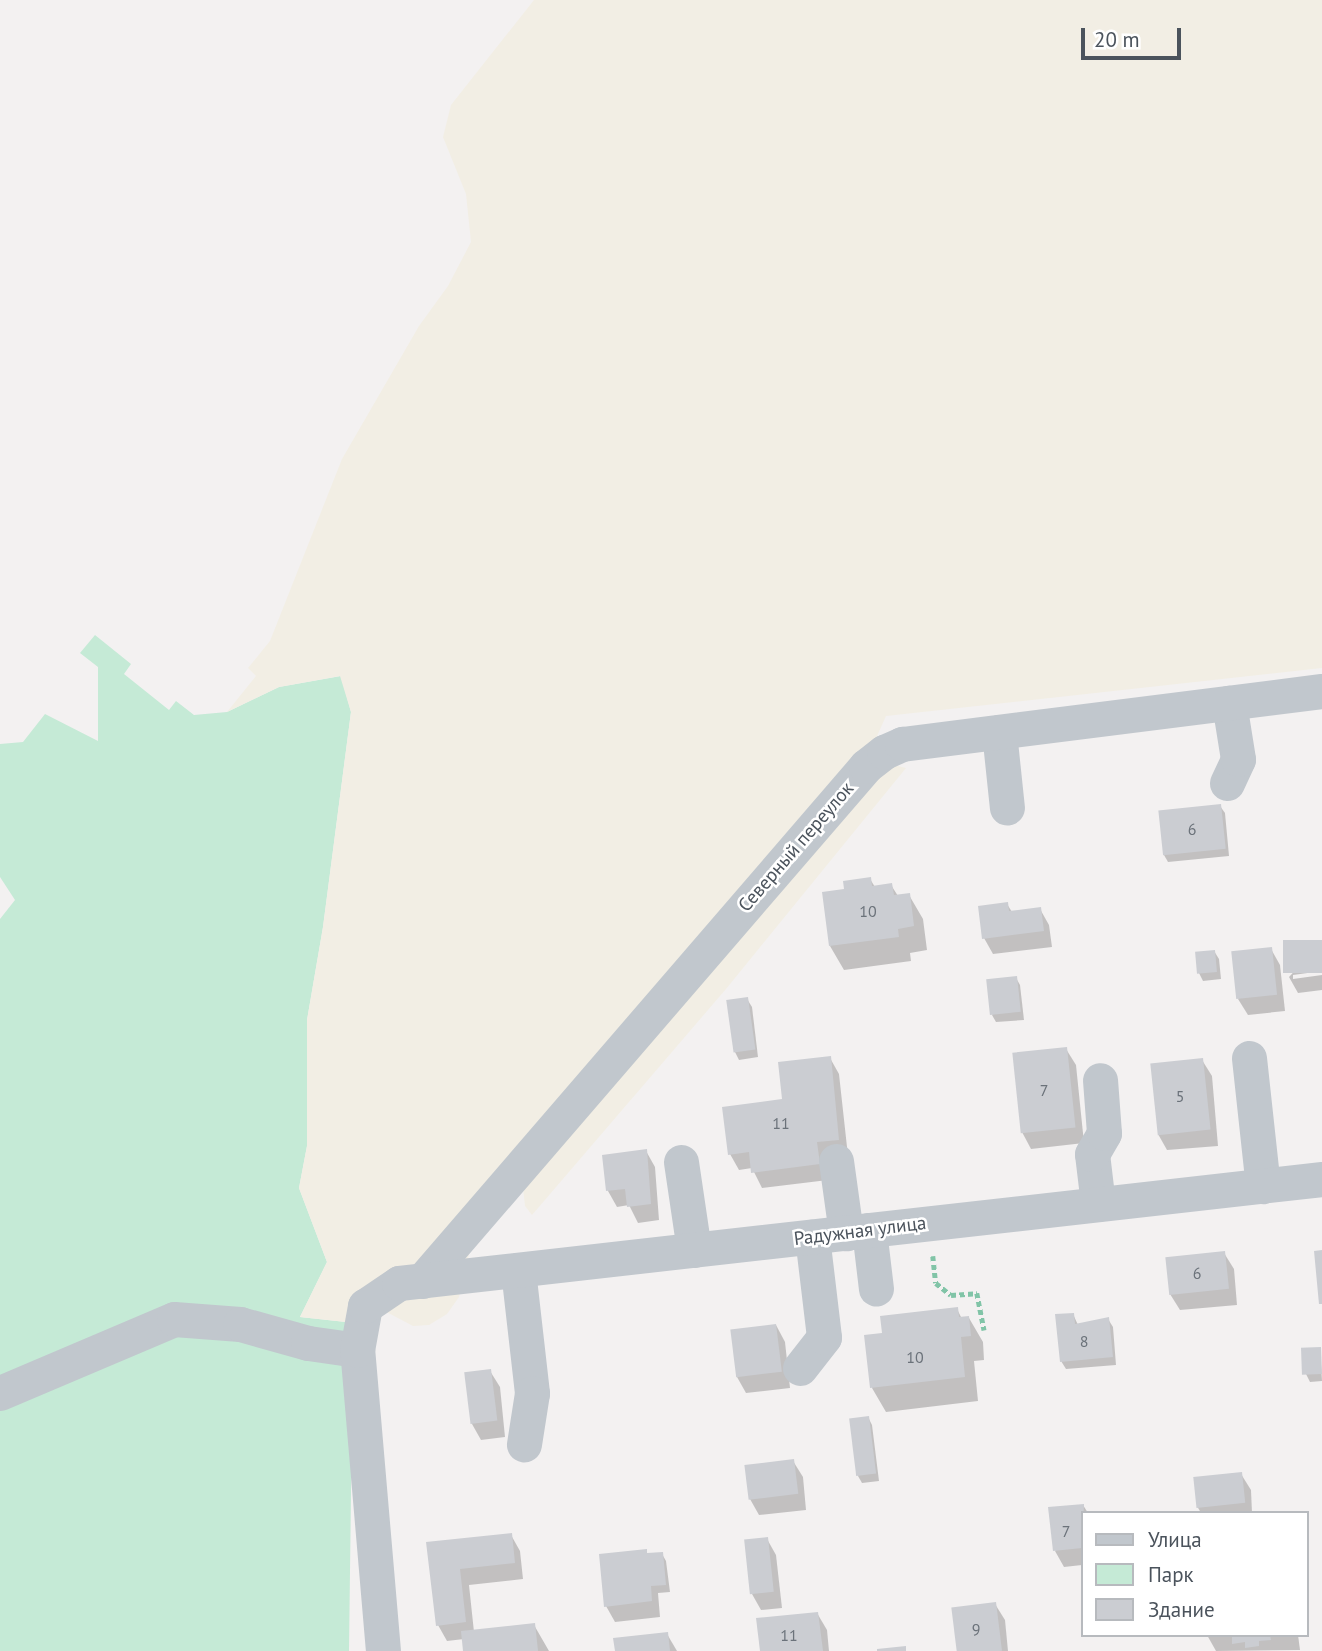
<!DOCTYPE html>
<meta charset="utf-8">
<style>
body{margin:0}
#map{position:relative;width:1322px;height:1651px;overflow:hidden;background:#f3f1f1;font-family:"PT Sans",sans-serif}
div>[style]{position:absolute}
.green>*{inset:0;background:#c5ead6}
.sand>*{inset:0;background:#f2eee4}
.shadow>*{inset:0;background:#0003}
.building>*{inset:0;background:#cbcdd2;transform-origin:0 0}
.path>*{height:4.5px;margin-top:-2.25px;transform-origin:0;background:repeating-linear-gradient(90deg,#81c4a7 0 5px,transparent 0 8.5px)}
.minor>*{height:35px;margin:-17.5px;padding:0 17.5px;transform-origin:17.5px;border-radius:17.5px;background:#c1c7cd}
span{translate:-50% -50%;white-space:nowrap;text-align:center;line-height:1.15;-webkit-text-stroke:5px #fff;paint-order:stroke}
.number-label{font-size:16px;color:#6b727a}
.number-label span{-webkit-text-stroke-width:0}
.street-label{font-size:19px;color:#4b535c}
.legend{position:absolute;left:1081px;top:1511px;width:228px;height:126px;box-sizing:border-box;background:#fff;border:2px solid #b7babe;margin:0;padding:9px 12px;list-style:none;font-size:21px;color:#4b535c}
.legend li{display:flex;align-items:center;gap:14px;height:35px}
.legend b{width:35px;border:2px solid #b7babe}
.scale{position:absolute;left:1081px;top:28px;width:100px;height:32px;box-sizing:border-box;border:4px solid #4b535c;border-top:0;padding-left:9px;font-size:21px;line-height:24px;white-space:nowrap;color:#4b535c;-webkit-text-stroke:5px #fff;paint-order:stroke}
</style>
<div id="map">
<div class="green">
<div style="clip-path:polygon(95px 635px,131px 664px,124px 674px,169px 710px,176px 701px,194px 715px,227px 712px,279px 687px,341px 676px,351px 712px,323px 927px,307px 1020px,307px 1146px,299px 1188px,327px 1262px,300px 1317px,346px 1322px,352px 1415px,349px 1651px,0 1651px,0 919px,15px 900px,0 877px,0 744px,23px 742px,45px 714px,98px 741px,98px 667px,80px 653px)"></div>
</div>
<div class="sand">
<div style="clip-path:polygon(534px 0,1322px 0,1322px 668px,886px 716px,873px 745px,894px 765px,906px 768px,726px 989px,532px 1215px,525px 1206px,522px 1179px,460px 1223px,469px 1254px,459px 1297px,447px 1314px,429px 1325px,413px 1326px,379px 1308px,346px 1322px,300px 1317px,327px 1262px,299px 1188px,307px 1146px,307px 1020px,323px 927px,351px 712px,340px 676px,279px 687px,227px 712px,256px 676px,248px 668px,270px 641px,342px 459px,419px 326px,448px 286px,471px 242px,466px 194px,443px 137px,451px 105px)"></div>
</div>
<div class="shadow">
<div style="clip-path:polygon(1220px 806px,1225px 813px,1229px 856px,1168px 862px,1164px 855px)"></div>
<div style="clip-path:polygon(870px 879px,875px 887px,891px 885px,898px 896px,909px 895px,923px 919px,927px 950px,910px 953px,911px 961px,844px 970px,830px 946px)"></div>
<div style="clip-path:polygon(1007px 904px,1012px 912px,1040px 909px,1049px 925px,1052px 947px,993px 954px,984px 938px)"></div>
<div style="clip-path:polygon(1322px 942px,1322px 971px,1293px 975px,1293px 979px,1322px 975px,1322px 990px,1298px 993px,1289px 977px)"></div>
<div style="clip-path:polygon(1271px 949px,1280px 965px,1285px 1011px,1248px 1015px,1238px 999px)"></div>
<div style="clip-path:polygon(1214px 951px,1219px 959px,1221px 979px,1203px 981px,1199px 973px)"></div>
<div style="clip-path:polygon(1016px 978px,1020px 985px,1024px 1020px,996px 1022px,992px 1015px)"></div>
<div style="clip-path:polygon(747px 999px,752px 1007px,758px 1057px,739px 1060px,735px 1052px)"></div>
<div style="clip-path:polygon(1066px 1049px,1076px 1065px,1084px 1143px,1031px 1149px,1022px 1132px)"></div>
<div style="clip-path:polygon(830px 1058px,839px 1074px,848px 1156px,828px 1180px,762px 1188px,752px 1168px,739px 1170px,730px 1154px)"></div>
<div style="clip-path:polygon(1202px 1060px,1212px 1076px,1218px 1146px,1167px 1150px,1158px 1134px)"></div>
<div style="clip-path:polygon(646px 1151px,655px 1167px,659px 1220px,638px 1223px,629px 1205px,617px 1207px,608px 1191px,604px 1156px)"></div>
<div style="clip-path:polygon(1224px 1253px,1234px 1269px,1237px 1305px,1180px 1310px,1170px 1294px)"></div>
<div style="clip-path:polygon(957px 1309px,962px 1319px,969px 1318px,983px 1342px,984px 1360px,974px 1361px,978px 1401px,886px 1412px,872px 1388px,884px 1335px)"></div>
<div style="clip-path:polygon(1073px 1314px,1078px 1325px,1108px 1319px,1113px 1327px,1116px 1365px,1066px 1369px,1061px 1361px)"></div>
<div style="clip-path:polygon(776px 1325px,785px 1342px,790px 1388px,746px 1393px,737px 1377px)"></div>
<div style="clip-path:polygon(1320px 1348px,1322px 1381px,1310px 1382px,1306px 1374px)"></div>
<div style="clip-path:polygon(490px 1371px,500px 1387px,505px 1437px,481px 1440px,472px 1424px,466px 1374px)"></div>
<div style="clip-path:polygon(868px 1417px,872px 1425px,879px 1481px,862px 1483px,858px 1476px)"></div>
<div style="clip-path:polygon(793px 1461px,803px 1477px,806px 1510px,759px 1515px,750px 1499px)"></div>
<div style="clip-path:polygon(1241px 1474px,1251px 1490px,1252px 1513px,1201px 1513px,1197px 1506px)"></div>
<div style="clip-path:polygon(1083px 1505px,1088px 1513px,1082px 1513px,1082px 1565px,1064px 1567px,1055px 1551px)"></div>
<div style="clip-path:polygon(511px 1535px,520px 1551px,523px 1579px,469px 1585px,474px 1632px,534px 1625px,549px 1651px,465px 1651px,464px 1639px,447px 1641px,438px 1625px,428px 1544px)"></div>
<div style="clip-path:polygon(767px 1539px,776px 1555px,782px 1608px,761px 1610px,752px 1594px)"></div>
<div style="clip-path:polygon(646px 1551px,648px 1555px,662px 1554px,666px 1561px,670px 1592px,658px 1593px,660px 1617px,615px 1622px,606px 1606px)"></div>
<div style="clip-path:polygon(995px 1604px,1005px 1620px,1008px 1651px,957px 1651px)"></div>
<div style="clip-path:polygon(817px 1613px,827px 1630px,829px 1651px,762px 1651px)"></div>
<div style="clip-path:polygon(667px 1634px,677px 1651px,616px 1651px)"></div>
<div style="clip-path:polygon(1207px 1635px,1298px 1635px,1300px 1650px,1216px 1651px)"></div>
</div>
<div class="building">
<div style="left:1221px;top:804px;width:45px;height:63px;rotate:84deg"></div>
<div style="clip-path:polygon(871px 877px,872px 886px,892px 883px,894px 895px,910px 893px,914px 926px,898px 929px,899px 937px,829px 946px,822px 892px,844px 889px,843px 881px)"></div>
<div style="clip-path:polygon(1008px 902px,1009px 911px,1041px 907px,1044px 931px,982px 939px,978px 906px)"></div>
<div style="left:1322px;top:940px;width:33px;height:39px;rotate:90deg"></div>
<div style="left:1272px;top:947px;width:48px;height:41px;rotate:84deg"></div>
<div style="left:1215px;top:950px;width:22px;height:20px;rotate:85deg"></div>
<div style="left:1017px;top:976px;width:36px;height:31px;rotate:84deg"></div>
<div style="left:748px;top:997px;width:53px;height:22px;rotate:82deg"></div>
<div style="left:1067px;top:1047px;width:81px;height:55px;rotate:84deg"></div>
<div style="clip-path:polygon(831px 1056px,839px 1140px,817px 1142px,820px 1164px,751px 1173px,749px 1152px,728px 1155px,722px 1107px,782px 1099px,778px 1062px)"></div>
<div style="left:1203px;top:1058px;width:72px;height:53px;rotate:84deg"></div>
<div style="clip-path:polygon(647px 1149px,651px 1204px,627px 1207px,625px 1189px,606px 1191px,602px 1155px)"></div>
<div style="clip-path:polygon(1322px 1250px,1322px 1304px,1319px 1304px,1314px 1251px)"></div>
<div style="left:1225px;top:1251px;width:38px;height:60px;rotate:84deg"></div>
<div style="clip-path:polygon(958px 1307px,959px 1317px,969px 1316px,971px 1336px,961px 1337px,965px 1377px,870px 1388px,864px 1335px,882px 1333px,880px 1316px)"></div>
<div style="clip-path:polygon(1074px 1313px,1075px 1324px,1109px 1317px,1113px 1357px,1060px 1362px,1055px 1314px)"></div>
<div style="left:776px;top:1324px;width:48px;height:46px;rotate:83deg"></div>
<div style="left:1321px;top:1347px;width:27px;height:20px;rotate:88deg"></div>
<div style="left:491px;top:1369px;width:52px;height:27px;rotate:83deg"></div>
<div style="left:869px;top:1416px;width:58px;height:20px;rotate:83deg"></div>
<div style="left:794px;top:1459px;width:35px;height:50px;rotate:83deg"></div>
<div style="left:1242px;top:1472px;width:31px;height:49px;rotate:84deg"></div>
<div style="clip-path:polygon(1084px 1504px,1082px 1548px,1053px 1551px,1048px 1507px)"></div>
<div style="clip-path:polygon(512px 1533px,515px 1563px,460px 1569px,466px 1622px,436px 1626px,426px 1542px)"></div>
<div style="left:768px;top:1537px;width:55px;height:24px;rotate:84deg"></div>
<div style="clip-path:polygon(647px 1549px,647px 1553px,663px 1552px,666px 1585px,651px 1586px,652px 1601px,604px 1607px,599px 1554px)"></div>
<div style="left:996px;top:1602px;width:49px;height:45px;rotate:83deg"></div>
<div style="clip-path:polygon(818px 1612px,823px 1651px,760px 1651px,756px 1618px)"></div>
<div style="clip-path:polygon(535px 1623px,538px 1651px,463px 1651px,461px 1631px)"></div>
<div style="clip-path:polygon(668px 1632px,670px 1651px,615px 1651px,613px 1638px)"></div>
<div style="clip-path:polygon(1232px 1635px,1270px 1635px,1271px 1640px,1259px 1641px,1259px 1646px,1245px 1648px,1245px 1642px,1232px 1644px)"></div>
<div style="clip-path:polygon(906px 1646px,906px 1651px,877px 1651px,877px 1649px)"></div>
</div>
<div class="path">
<div style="left:933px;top:1256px;width:27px;rotate:84deg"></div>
<div style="left:936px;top:1283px;width:19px;rotate:39deg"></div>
<div style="left:951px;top:1295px;width:26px;rotate:-4deg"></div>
<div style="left:977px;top:1293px;width:38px;rotate:79deg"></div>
</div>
<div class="minor">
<div style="left:999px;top:732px;width:76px;rotate:84deg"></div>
<div style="left:1227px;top:783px;width:26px;rotate:-65deg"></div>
<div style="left:1238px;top:759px;width:57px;rotate:-99.1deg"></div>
<div style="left:1249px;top:1058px;width:129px;rotate:83.8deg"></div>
<div style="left:836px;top:1161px;width:73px;rotate:82.1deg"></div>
<div style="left:681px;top:1162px;width:89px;rotate:81.6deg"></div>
<div style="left:1098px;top:1204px;width:50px;rotate:-96.8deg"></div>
<div style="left:1092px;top:1154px;width:24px;rotate:-60deg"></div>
<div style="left:1104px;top:1133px;width:53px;rotate:-94.3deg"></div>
<div style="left:869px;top:1230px;width:59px;rotate:83.2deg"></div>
<div style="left:518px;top:1270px;width:124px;rotate:83.5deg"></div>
<div style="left:532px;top:1393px;width:52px;rotate:98.9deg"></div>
<div style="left:422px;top:1281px;width:680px;rotate:-49.23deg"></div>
<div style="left:866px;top:766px;width:23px;rotate:-38deg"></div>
<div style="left:884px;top:752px;width:20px;rotate:-24deg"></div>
<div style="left:902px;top:744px;width:423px;rotate:-7.2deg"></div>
<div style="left:800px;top:1368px;width:39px;rotate:-52deg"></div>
<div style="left:824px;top:1337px;width:101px;rotate:-96.8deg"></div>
<div style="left:0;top:1393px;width:189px;rotate:-23deg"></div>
<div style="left:174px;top:1319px;width:66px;rotate:4.3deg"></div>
<div style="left:240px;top:1324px;width:71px;rotate:15.6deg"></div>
<div style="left:308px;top:1343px;width:49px;rotate:8.1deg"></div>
<div style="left:383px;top:1651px;width:302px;rotate:-94.9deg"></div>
<div style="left:357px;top:1350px;width:45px;rotate:-79.7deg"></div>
<div style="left:365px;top:1306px;width:41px;rotate:-34.1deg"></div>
<div style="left:399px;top:1283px;width:929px;rotate:-6.43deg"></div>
</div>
<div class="number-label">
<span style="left:1192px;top:829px">6</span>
<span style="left:868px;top:911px">10</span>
<span style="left:1044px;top:1090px">7</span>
<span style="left:1180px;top:1096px">5</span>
<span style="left:781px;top:1123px">11</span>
<span style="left:1197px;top:1273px">6</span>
<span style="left:1084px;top:1341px">8</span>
<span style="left:915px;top:1357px">10</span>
<span style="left:1066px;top:1531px">7</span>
<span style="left:976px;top:1629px">9</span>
<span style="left:789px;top:1635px">11</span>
</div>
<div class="street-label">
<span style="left:796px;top:847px;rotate:-49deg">Северный переулок</span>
<span style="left:860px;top:1231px;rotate:-7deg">Радужная улица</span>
</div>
<ul class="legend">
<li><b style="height:9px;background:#c1c7cd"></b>Улица</li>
<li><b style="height:19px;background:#c5ead6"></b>Парк</li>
<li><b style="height:19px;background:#cbcdd2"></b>Здание</li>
</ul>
<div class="scale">20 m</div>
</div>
